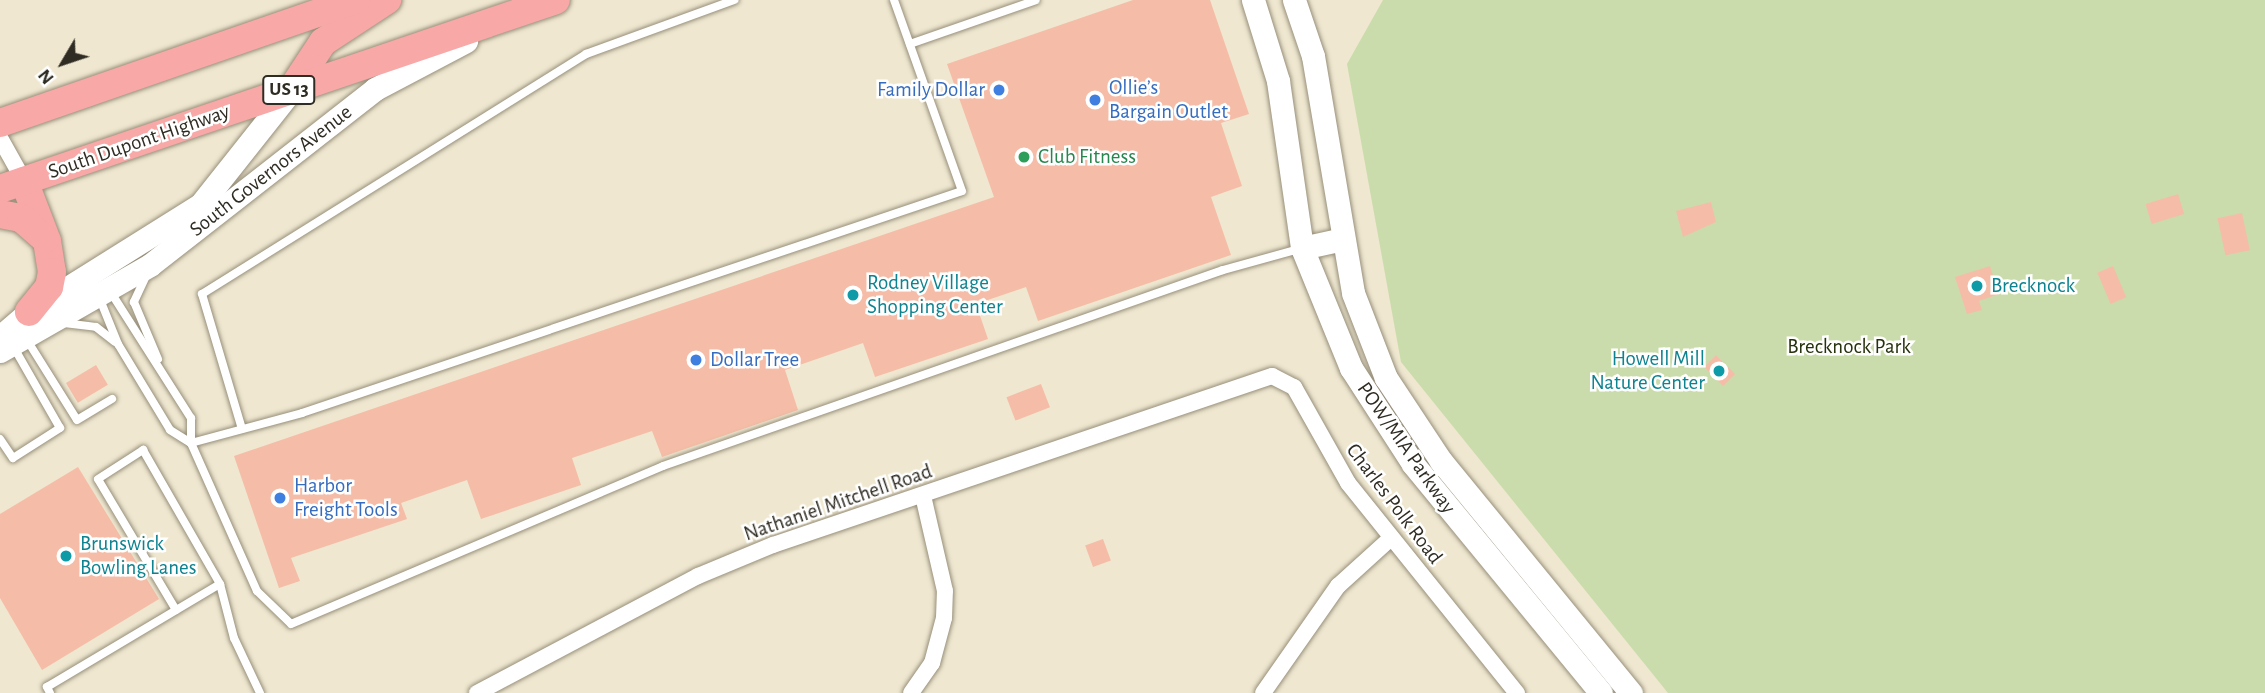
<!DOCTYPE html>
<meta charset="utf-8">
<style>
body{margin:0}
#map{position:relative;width:2265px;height:693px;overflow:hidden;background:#efe7d0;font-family:"Alegreya Sans",sans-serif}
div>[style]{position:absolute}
.green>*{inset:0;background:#cadcab}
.building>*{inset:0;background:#f5bda7;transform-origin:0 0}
.roads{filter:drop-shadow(0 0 2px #978f7a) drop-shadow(0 0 2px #978f7a)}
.lane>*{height:8px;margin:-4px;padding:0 4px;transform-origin:4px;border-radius:4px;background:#fff}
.street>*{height:16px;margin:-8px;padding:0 8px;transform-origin:8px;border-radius:8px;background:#fff}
.secondary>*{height:23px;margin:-11.5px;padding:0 11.5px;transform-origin:11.5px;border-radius:11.5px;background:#fff}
.highway>*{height:28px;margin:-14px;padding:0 14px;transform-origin:14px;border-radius:14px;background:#f7a8a7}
.dots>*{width:19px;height:19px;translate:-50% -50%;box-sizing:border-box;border:4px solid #fff;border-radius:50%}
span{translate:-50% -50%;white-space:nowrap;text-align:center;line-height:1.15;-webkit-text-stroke:5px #fff;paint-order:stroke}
.shield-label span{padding:2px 5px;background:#fff;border:2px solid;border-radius:5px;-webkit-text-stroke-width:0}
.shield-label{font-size:19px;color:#2f2c23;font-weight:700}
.shop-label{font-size:21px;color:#366cbe}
.left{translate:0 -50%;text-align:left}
.right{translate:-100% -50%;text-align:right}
.street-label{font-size:21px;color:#2f2c23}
.leisure-label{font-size:21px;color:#27864d}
.culture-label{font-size:21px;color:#0d838f}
.park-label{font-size:21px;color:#26320c}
.north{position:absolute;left:28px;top:28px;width:70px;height:70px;-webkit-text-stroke:5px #fff;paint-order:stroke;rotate:231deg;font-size:19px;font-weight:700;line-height:28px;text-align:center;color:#2f2c23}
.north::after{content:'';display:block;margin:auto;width:24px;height:32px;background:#2f2c23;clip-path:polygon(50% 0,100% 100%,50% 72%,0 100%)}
</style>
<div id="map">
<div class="green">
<div style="clip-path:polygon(1383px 0,2265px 0,2265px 693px,1668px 693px,1401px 362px,1347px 64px)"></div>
</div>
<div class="building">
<div style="clip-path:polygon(1133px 0,1210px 0,1249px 114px,1221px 123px,1242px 186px,1211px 197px,1231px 255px,1038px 321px,1026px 287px,976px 304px,988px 339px,875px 377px,863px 343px,785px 370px,798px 410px,662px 457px,652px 431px,572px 458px,581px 485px,481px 519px,467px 480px,401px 503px,407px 519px,291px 558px,300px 581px,279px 588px,234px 456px,994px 197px,947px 64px)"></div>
<div style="left:2178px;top:194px;width:21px;height:34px;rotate:73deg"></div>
<div style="clip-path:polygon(1711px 202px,1716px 222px,1683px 237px,1676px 211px)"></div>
<div style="left:2242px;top:213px;width:38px;height:25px;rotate:78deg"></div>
<div style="clip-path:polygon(1990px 266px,1999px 294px,1979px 301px,1982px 310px,1967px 314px,1955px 277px)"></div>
<div style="left:2113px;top:266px;width:34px;height:17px;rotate:67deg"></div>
<div style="left:1716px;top:355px;width:27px;height:17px;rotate:45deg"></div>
<div style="left:96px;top:365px;width:23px;height:35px;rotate:59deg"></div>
<div style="left:1041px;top:384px;width:25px;height:37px;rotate:69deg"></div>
<div style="clip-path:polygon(78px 467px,159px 599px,42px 670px,0 598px,0 514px)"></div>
<div style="left:1103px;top:539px;width:23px;height:19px;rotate:70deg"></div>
</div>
<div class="roads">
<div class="lane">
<div style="left:910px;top:44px;width:133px;rotate:-19.2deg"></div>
<div style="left:146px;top:276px;width:29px;rotate:115deg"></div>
<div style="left:134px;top:302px;width:62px;rotate:67.2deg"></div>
<div style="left:110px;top:291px;width:151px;rotate:57.5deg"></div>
<div style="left:191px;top:418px;width:25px;rotate:90deg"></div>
<div style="left:191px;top:443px;width:162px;rotate:66deg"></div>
<div style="left:257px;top:591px;width:47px;rotate:44.1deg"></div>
<div style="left:291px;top:624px;width:404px;rotate:-23deg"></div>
<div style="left:663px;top:466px;width:593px;rotate:-19.29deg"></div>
<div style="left:1223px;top:270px;width:79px;rotate:-15.4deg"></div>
<div style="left:99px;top:297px;width:51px;rotate:68deg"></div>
<div style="left:118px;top:344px;width:100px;rotate:58.8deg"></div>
<div style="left:170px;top:430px;width:25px;rotate:32deg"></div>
<div style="left:191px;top:443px;width:115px;rotate:-15.1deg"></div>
<div style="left:302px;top:413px;width:696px;rotate:-18.59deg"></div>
<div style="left:962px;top:191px;width:203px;rotate:-109.6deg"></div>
<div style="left:64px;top:323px;width:32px;rotate:7deg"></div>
<div style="left:96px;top:327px;width:24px;rotate:38deg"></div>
<div style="left:27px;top:340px;width:94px;rotate:58deg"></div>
<div style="left:77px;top:420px;width:41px;rotate:-31deg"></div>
<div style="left:242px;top:429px;width:141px;rotate:-106.5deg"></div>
<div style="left:202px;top:294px;width:453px;rotate:-32deg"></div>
<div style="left:586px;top:54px;width:158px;rotate:-20deg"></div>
<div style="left:0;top:439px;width:23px;rotate:56deg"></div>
<div style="left:13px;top:458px;width:56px;rotate:-32.6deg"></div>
<div style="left:60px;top:428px;width:95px;rotate:-119.8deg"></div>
<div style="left:176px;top:610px;width:152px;rotate:-120.8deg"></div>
<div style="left:98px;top:479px;width:54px;rotate:-32.8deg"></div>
<div style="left:143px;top:450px;width:155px;rotate:60.1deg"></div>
<div style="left:220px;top:584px;width:56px;rotate:75.5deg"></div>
<div style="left:234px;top:638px;width:61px;rotate:64.7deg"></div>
<div style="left:50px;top:693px;width:7px;rotate:-117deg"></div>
<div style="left:47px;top:687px;width:201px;rotate:-30.8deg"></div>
</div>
<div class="street">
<div style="left:0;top:138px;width:49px;rotate:60.8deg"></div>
<div style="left:477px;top:693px;width:250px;rotate:-27.9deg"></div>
<div style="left:698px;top:576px;width:81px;rotate:-22.5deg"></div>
<div style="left:773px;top:545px;width:527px;rotate:-18.71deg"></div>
<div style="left:1272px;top:376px;width:25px;rotate:27deg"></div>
<div style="left:1294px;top:387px;width:110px;rotate:60.6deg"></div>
<div style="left:1348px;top:483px;width:270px;rotate:51.2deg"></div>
<div style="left:911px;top:693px;width:37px;rotate:-55deg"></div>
<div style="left:932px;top:663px;width:47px;rotate:-75.1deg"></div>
<div style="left:944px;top:618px;width:27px;rotate:-88deg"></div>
<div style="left:945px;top:591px;width:98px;rotate:-103deg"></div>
<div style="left:1263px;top:693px;width:131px;rotate:-55deg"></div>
<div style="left:1338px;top:586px;width:72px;rotate:-42.2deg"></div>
</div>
<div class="secondary">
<div style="left:1253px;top:0;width:85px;rotate:72.8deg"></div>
<div style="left:1278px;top:81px;width:169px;rotate:81.8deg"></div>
<div style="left:1302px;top:248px;width:130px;rotate:67.8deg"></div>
<div style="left:1351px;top:368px;width:114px;rotate:57.1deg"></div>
<div style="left:1413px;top:464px;width:296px;rotate:50.6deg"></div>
<div style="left:1294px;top:0;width:59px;rotate:71.3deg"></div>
<div style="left:1313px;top:56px;width:240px;rotate:80.4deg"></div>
<div style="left:1353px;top:293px;width:91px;rotate:68.8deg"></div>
<div style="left:1386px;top:378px;width:100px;rotate:56.5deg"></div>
<div style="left:1441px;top:461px;width:300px;rotate:50.7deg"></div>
<div style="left:1302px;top:248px;width:42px;rotate:-12.4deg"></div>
<div style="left:0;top:337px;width:38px;rotate:-41deg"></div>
<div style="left:29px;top:312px;width:203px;rotate:-32.1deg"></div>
<div style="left:201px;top:204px;width:147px;rotate:-51.6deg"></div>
<div style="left:0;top:351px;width:173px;rotate:-29.8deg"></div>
<div style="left:150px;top:265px;width:286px;rotate:-38deg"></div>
<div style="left:375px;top:89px;width:103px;rotate:-27.8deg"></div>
</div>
<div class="highway">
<div style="left:292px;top:89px;width:56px;rotate:-56.6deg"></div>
<div style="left:323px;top:42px;width:77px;rotate:-33.3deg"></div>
<div style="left:0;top:123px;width:377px;rotate:-19.1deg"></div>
<div style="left:24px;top:181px;width:64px;rotate:69deg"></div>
<div style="left:47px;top:241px;width:31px;rotate:81deg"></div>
<div style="left:52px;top:272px;width:15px;rotate:101deg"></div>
<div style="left:49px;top:287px;width:32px;rotate:129deg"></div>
<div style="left:0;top:189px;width:587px;rotate:-18.77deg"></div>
<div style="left:0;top:214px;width:21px;rotate:11deg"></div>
<div style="left:21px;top:218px;width:32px;rotate:41deg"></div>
</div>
</div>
<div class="dots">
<div style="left:999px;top:90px;background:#3f7fe0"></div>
<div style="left:1095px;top:100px;background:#3f7fe0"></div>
<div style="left:1024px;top:157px;background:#2e9e5b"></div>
<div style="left:1977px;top:286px;background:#0f9aa8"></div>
<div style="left:853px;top:295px;background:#0f9aa8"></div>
<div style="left:696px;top:360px;background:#3f7fe0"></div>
<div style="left:1719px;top:371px;background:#0f9aa8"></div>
<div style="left:280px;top:498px;background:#3f7fe0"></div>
<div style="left:66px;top:556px;background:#0f9aa8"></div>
</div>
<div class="shield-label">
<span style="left:289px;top:90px">US 13</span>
</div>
<div class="shop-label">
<span class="left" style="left:1109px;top:100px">Ollie’s<br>Bargain Outlet</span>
<span class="right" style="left:985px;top:90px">Family Dollar</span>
<span class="left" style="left:710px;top:360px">Dollar Tree</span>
<span class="left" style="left:294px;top:498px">Harbor<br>Freight Tools</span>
</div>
<div class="street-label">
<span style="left:139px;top:142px;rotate:-19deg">South Dupont Highway</span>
<span style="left:271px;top:171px;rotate:-38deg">South Governors Avenue</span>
<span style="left:1406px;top:448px;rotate:55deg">POW/MIA Parkway</span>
<span style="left:838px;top:503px;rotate:-19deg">Nathaniel Mitchell Road</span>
<span style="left:1394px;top:504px;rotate:53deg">Charles Polk Road</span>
</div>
<div class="leisure-label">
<span class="left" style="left:1038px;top:157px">Club Fitness</span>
</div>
<div class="culture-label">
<span class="left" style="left:867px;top:295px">Rodney Village<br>Shopping Center</span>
<span class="left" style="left:1991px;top:286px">Brecknock</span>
<span class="right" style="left:1705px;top:371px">Howell Mill<br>Nature Center</span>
<span class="left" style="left:80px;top:556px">Brunswick<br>Bowling Lanes</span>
</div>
<div class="park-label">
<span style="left:1849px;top:347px">Brecknock Park</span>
</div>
<div class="north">N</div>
</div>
